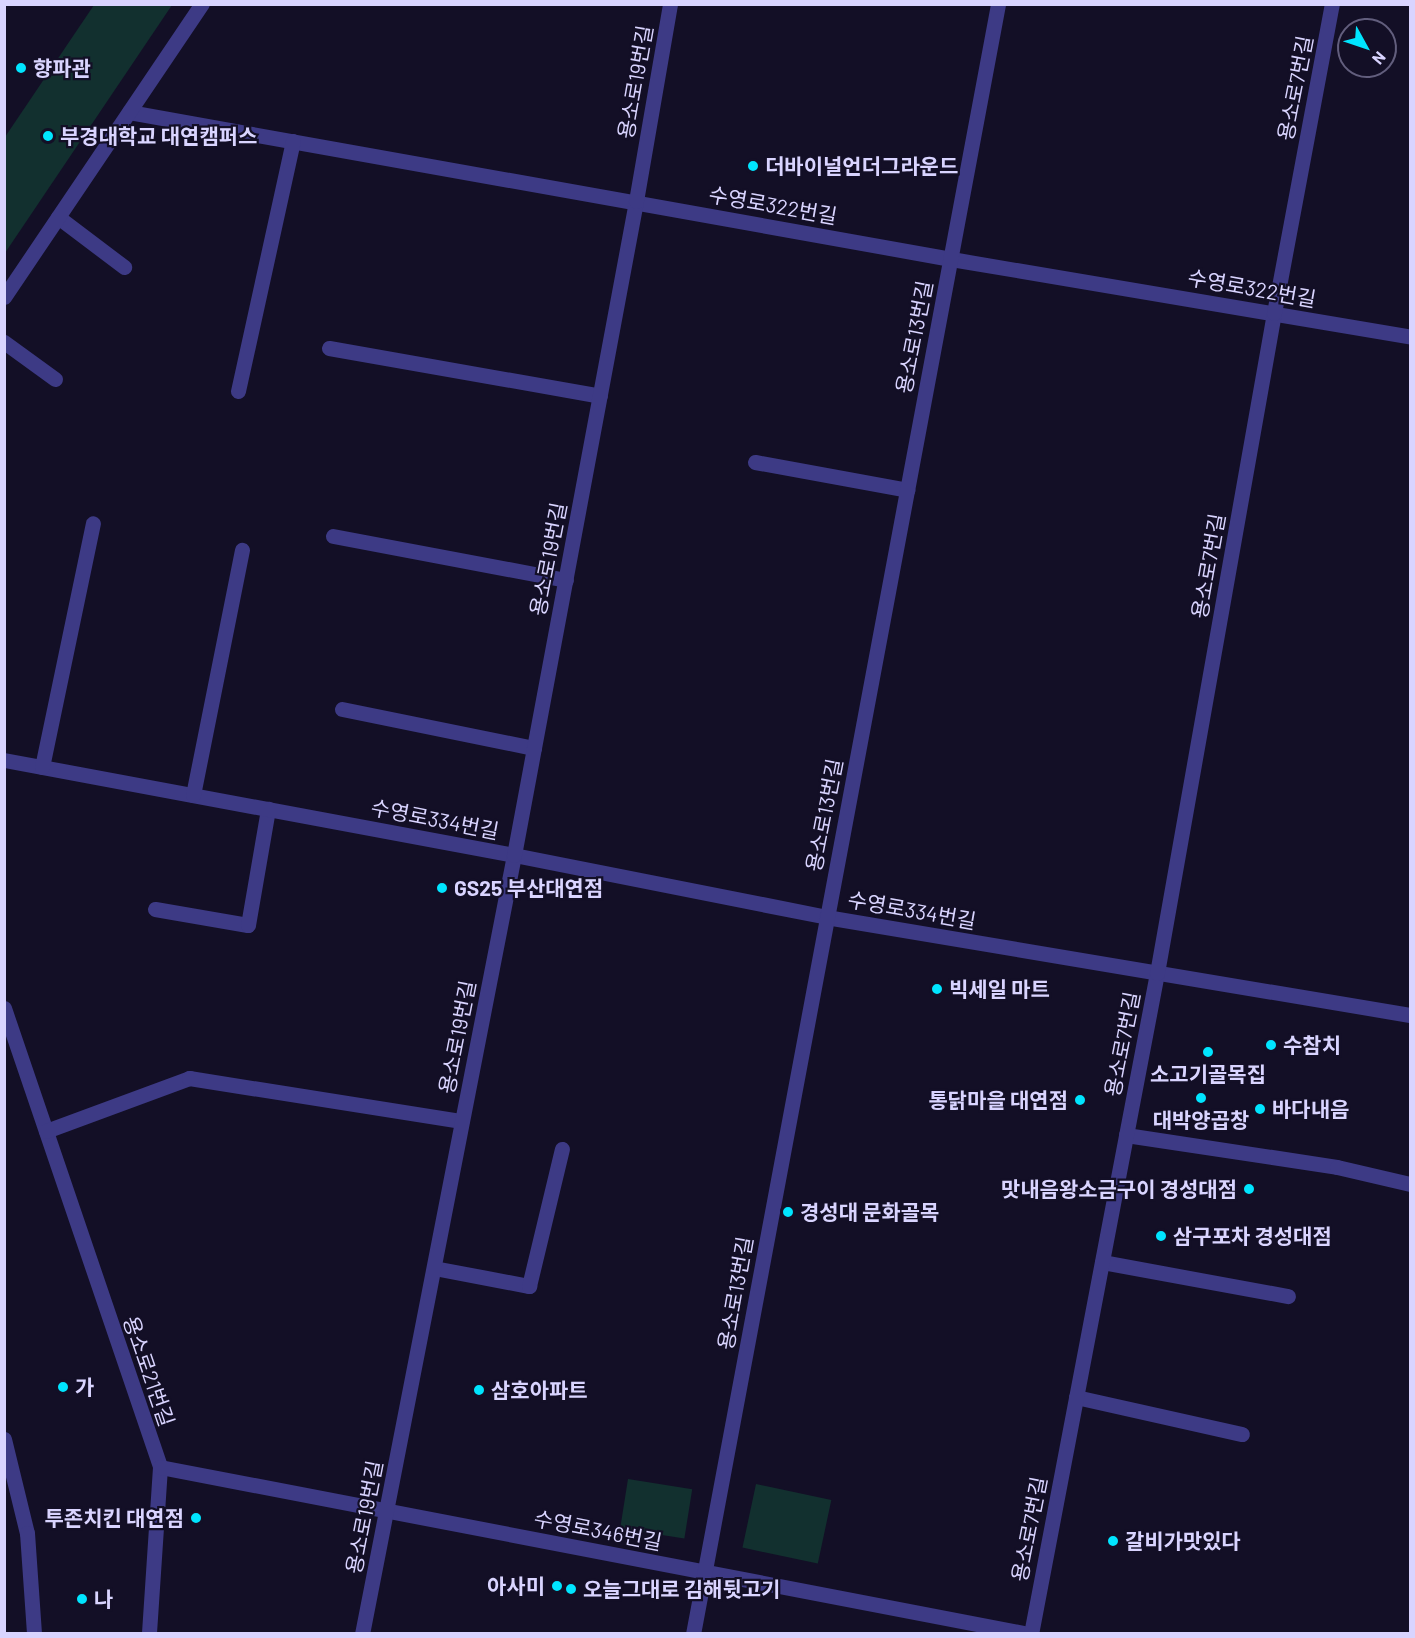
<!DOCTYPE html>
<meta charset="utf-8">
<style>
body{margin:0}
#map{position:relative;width:1415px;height:1638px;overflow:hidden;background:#130f26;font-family:Barlow,"Noto Sans KR",sans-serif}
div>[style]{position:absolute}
.green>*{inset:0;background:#12302f;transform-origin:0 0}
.lane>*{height:15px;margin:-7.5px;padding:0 7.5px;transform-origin:7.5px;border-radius:7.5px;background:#3d3a85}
.street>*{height:15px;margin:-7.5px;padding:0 7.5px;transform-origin:7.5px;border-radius:7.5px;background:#3d3a85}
.dots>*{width:16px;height:16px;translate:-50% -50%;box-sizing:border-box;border:3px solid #130f26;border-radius:50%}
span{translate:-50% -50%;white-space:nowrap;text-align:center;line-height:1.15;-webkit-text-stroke:4.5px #130f26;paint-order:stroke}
.poi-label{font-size:21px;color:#d9d4ff;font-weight:700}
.left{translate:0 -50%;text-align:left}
.right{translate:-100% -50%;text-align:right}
.street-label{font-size:21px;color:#d9d4ff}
.frame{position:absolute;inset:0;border:6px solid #d9d4ff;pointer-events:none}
.north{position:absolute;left:1337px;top:18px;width:60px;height:60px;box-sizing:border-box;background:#130f26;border:2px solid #625e7d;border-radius:50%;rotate:130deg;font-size:16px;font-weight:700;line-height:24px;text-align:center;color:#d9d4ff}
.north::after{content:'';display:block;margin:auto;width:21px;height:27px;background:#00e5ff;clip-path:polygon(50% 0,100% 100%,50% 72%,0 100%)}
</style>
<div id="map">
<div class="green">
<div style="clip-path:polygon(94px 5px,172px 5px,5px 253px,5px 137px)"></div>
<div style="left:628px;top:1479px;width:65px;height:50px;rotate:9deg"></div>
<div style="left:756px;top:1484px;width:77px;height:65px;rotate:12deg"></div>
</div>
<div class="lane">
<div style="left:155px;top:909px;width:94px;rotate:9.8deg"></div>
<div style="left:248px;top:925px;width:118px;rotate:-80.2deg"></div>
<div style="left:1126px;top:1135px;width:213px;rotate:8.6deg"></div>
<div style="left:1337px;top:1167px;width:75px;rotate:13.1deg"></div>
<div style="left:1102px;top:1262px;width:189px;rotate:10.4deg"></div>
<div style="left:434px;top:1268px;width:97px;rotate:10.7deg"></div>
<div style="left:529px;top:1286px;width:141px;rotate:-76.5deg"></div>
<div style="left:1076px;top:1397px;width:170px;rotate:12.6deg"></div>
</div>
<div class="street">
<div style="left:129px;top:112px;width:835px;rotate:10.14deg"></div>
<div style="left:951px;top:259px;width:466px;rotate:9.6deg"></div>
<div style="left:58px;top:217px;width:83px;rotate:37.1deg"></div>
<div style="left:4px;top:297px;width:354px;rotate:-56deg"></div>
<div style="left:4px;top:342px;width:63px;rotate:36deg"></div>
<div style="left:329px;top:348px;width:275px;rotate:10deg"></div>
<div style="left:238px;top:391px;width:256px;rotate:-77.6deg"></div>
<div style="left:755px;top:462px;width:155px;rotate:10.4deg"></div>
<div style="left:333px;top:536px;width:237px;rotate:10.7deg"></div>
<div style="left:342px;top:709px;width:196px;rotate:11.5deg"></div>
<div style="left:4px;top:760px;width:519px;rotate:10.55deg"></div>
<div style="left:514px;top:855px;width:318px;rotate:11.2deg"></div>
<div style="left:826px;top:917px;width:592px;rotate:9.53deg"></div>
<div style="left:42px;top:767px;width:249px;rotate:-78.2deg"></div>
<div style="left:193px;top:795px;width:250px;rotate:-78.7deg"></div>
<div style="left:4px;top:1008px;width:485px;rotate:71.2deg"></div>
<div style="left:160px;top:1467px;width:167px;rotate:93.8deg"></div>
<div style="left:46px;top:1131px;width:153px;rotate:-20.3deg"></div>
<div style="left:189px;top:1078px;width:276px;rotate:9deg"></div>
<div style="left:4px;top:1439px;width:97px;rotate:76.3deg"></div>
<div style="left:27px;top:1533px;width:101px;rotate:86deg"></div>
<div style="left:160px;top:1467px;width:885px;rotate:10.88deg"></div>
<div style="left:362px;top:1634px;width:794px;rotate:-78.96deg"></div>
<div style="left:514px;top:855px;width:665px;rotate:-79.43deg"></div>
<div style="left:636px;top:201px;width:200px;rotate:-80.2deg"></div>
<div style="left:693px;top:1634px;width:1658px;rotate:-79.4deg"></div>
<div style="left:1031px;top:1634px;width:673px;rotate:-79.21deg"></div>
<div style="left:1157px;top:973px;width:670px;rotate:-79.95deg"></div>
<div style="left:1274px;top:313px;width:314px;rotate:-79.4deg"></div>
</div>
<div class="dots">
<div style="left:21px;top:68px;background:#00e5ff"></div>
<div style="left:48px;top:136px;background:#00e5ff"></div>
<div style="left:753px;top:166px;background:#00e5ff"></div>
<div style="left:442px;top:888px;background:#00e5ff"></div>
<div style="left:937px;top:989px;background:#00e5ff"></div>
<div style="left:1271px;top:1045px;background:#00e5ff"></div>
<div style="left:1208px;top:1052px;background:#00e5ff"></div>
<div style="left:1201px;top:1098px;background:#00e5ff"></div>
<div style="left:1080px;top:1100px;background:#00e5ff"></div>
<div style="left:1260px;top:1109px;background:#00e5ff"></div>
<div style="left:1249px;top:1189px;background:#00e5ff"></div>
<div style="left:788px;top:1212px;background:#00e5ff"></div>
<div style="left:1161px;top:1236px;background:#00e5ff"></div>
<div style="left:63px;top:1387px;background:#00e5ff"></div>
<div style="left:479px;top:1390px;background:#00e5ff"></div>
<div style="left:196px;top:1518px;background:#00e5ff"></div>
<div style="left:1113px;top:1541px;background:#00e5ff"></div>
<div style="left:557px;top:1586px;background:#00e5ff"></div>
<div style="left:571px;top:1589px;background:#00e5ff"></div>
<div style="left:82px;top:1599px;background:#00e5ff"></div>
</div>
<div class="poi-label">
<span class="left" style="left:33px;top:68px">향파관</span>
<span class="left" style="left:60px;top:136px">부경대학교 대연캠퍼스</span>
<span class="left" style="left:765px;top:166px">더바이널언더그라운드</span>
<span class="left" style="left:454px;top:888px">GS25 부산대연점</span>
<span class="left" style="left:949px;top:989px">빅세일 마트</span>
<span class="left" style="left:1283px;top:1045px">수참치</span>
<span style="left:1208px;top:1074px">소고기골목집</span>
<span class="right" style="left:1068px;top:1100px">통닭마을 대연점</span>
<span class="left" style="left:1272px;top:1109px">바다내음</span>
<span style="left:1201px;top:1120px">대박양곱창</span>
<span class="right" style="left:1237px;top:1189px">맛내음왕소금구이 경성대점</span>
<span class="left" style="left:800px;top:1212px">경성대 문화골목</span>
<span class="left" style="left:1173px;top:1236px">삼구포차 경성대점</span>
<span class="left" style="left:75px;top:1387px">가</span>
<span class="left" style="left:491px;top:1390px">삼호아파트</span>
<span class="right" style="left:184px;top:1518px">투존치킨 대연점</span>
<span class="left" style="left:1125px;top:1541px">갈비가맛있다</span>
<span class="right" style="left:545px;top:1586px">아사미</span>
<span class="left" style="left:583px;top:1589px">오늘그대로 김해뒷고기</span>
<span class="left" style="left:94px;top:1599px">나</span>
</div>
<div class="street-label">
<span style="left:635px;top:82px;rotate:-80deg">용소로19번길</span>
<span style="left:1295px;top:88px;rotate:-79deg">용소로7번길</span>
<span style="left:773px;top:205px;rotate:10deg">수영로322번길</span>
<span style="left:1252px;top:288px;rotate:10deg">수영로322번길</span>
<span style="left:914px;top:337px;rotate:-79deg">용소로13번길</span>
<span style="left:548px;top:559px;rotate:-79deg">용소로19번길</span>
<span style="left:1208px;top:566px;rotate:-80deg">용소로7번길</span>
<span style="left:824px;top:815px;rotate:-79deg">용소로13번길</span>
<span style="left:435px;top:819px;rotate:11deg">수영로334번길</span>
<span style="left:912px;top:910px;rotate:10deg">수영로334번길</span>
<span style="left:457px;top:1037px;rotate:-79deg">용소로19번길</span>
<span style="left:1122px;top:1044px;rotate:-79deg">용소로7번길</span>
<span style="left:735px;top:1293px;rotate:-80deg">용소로13번길</span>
<span style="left:149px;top:1371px;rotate:71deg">용소로21번길</span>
<span style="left:364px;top:1517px;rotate:-79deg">용소로19번길</span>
<span style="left:1029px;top:1529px;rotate:-79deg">용소로7번길</span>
<span style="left:598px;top:1530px;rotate:11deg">수영로346번길</span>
</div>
<div class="frame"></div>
<div class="north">N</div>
</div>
